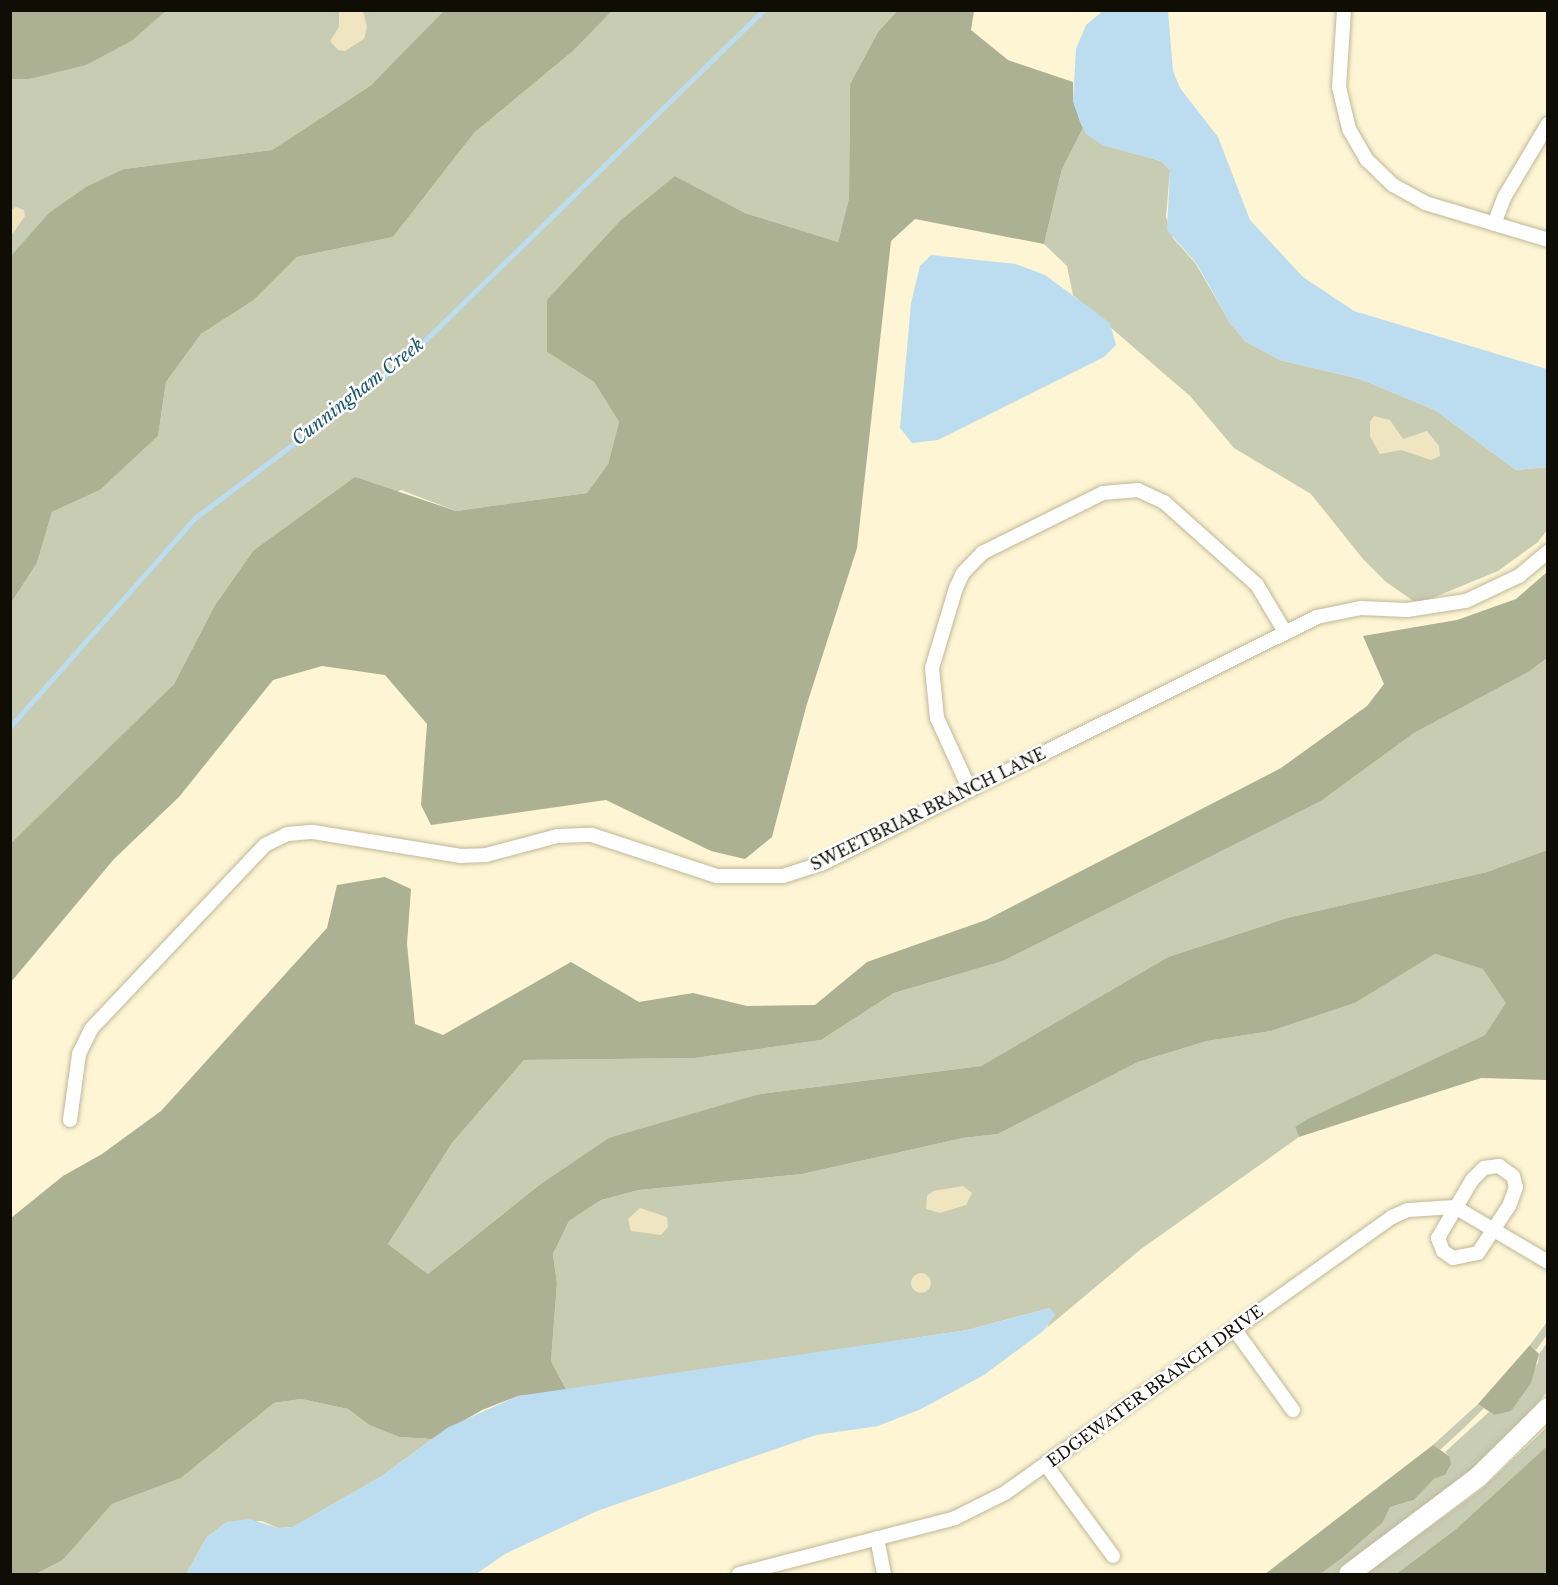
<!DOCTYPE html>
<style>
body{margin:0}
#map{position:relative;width:1558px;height:1585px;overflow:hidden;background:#fdf5d3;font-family:"Libre Baskerville",serif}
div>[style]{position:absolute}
.green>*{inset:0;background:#c7ccb3}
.forest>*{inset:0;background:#abb192}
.sand>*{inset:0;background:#efe6c1}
.round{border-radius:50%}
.water>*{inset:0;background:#bcddf0}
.stream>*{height:4.5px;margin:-2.25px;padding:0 2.25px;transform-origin:2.25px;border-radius:2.25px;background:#bcddf0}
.roads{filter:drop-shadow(0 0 2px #bfb898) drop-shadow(0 0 2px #bfb898)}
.street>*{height:14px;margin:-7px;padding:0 7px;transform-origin:7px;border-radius:7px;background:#fff}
.secondary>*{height:20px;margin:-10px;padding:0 10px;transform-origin:10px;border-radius:10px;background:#fff}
span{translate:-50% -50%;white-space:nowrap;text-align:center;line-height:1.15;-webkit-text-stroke:5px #fff;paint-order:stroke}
.street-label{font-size:16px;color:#100e04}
.water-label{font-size:18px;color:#1a5570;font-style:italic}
.frame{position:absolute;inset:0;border:12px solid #100e04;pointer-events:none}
</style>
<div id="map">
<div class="green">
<div style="clip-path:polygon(166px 11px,445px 11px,370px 86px,272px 150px,124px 169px,11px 256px,11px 79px,29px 79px,133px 40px)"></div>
<div style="clip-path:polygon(612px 11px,897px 11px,878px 32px,850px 84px,849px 198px,838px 242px,745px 213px,675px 176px,547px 352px,594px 382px,619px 422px,608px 464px,587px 493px,456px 511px,401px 490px,253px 551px,215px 605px,174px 684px,11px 843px,11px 603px,37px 563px,52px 512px,100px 490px,158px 436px,166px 382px,201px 334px,254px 300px,297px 257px,393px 237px,474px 133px,573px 51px)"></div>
<div style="clip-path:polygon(1083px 128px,1103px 145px,1161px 161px,1170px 170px,1166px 217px,1173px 238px,1196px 264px,1230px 323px,1245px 341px,1280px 360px,1360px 379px,1435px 410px,1516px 470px,1547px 467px,1547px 530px,1538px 542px,1498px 571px,1418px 604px,1386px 582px,1363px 559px,1311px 494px,1234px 448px,1190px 396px,1073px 295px,1067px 266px,1044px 244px,1062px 169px)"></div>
<div style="clip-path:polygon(1547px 658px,1547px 850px,1487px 872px,1287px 918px,1168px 957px,981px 1066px,760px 1094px,538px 1186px,428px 1274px,388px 1244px,452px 1143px,524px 1060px,695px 1058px,821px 1040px,894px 993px,1003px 961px,1321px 801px,1414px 733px,1530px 671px)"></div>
<div style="clip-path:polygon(1435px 954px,1484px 969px,1507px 1003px,1485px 1035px,1295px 1127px,1299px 1137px,1141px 1249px,1043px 1331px,1048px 1326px,1050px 1308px,967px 1330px,567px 1391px,551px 1361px,557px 1283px,553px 1254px,569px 1221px,601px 1200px,639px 1190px,802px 1174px,963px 1138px,998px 1134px,1138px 1062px,1207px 1041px,1271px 1031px,1355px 1003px)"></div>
<div style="clip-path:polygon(1547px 1322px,1547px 1335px,1536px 1350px,1530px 1345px)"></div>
<div style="clip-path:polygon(1547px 1343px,1547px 1392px,1515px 1429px,1459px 1481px,1338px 1574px,1320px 1574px,1383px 1522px,1390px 1507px,1414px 1500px,1434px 1479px,1445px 1475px,1449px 1456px,1445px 1452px,1489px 1412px,1494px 1415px,1538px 1363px,1539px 1354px)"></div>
<div style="clip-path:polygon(301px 1399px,348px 1409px,369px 1425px,399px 1437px,432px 1439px,382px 1476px,293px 1527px,278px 1528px,262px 1521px,227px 1522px,207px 1537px,186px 1574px,36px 1574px,63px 1560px,112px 1504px,181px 1478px,274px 1403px)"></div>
<div style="clip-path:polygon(1478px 1404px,1484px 1408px,1465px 1427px,1440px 1450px,1433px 1445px)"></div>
<div style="clip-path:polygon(1547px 1427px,1547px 1446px,1456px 1529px,1396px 1574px,1366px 1574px,1483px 1488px)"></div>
</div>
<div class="forest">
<div style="clip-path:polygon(11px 10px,166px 10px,166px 11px,133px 40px,86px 65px,29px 79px,11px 79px)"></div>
<div style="clip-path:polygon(445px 10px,612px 11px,573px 51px,474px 133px,393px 237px,297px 257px,254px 300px,201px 334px,166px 382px,158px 436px,100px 490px,52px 512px,37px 563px,11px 603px,11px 256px,49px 213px,86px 187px,124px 169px,272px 150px,370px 86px)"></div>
<div style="clip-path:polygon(897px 11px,974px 11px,971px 30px,1008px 60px,1073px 82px,1073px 101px,1083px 128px,1062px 169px,1044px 244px,915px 219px,891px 241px,857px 548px,806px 707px,772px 837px,745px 859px,711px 851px,606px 800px,431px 825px,421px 805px,427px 724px,385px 675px,322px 666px,273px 680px,179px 797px,114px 859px,11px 982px,11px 843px,174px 684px,215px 605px,253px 551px,355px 477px,456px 511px,587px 493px,608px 464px,619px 422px,594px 382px,547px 352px,547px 300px,621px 220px,675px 176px,745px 213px,838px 242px,849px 198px,850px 84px,878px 32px)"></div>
<div style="clip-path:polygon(1547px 572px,1547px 658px,1530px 671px,1414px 733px,1321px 801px,1003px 961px,894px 993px,821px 1040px,695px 1058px,524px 1060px,452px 1143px,388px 1244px,428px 1274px,538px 1186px,609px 1138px,760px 1094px,981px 1066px,1168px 957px,1287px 918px,1487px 872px,1547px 850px,1547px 1080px,1481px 1078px,1299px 1137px,1295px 1127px,1308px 1119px,1485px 1035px,1506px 1003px,1483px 969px,1435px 954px,1355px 1003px,1271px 1031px,1207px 1041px,1138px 1062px,998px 1134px,963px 1138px,802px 1174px,639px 1190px,601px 1200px,569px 1221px,553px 1254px,557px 1283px,551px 1361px,567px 1391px,518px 1396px,482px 1410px,432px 1439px,399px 1437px,369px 1425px,348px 1409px,301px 1399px,274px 1403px,181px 1478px,112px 1504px,63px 1560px,36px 1574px,11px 1574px,11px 1218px,63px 1176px,102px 1154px,161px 1111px,327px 928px,337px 885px,385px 877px,411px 889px,407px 944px,415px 1024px,443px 1035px,571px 962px,639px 1002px,693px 993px,747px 1006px,815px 1005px,867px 962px,986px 920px,1281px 768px,1367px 706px,1384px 684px,1363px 636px,1457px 620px,1516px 599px)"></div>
<div style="clip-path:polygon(1530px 1345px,1539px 1354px,1531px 1383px,1511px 1411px,1494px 1415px,1478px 1404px)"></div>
<div style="clip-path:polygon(1433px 1445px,1449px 1456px,1451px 1464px,1445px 1475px,1434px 1479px,1414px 1500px,1390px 1507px,1383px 1522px,1342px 1558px,1320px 1574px,1265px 1574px)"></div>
<div style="clip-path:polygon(1547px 1446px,1547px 1574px,1396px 1574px,1456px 1529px)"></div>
</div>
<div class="sand">
<div style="clip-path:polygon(339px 11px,363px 11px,367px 27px,364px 39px,345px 51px,338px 50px,330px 41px,339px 27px)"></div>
<div style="clip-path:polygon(16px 207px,24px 210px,25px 216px,11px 236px,11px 210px)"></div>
<div style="clip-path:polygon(1374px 416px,1390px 420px,1403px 439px,1427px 431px,1439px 446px,1440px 456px,1431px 460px,1401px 450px,1380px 454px,1370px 436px,1370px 422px)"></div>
<div style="clip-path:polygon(963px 1186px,972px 1193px,966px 1205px,940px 1213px,926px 1209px,927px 1196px,933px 1191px)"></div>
<div style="clip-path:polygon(640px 1208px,667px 1217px,668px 1227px,661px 1235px,631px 1231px,628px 1219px)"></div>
<div class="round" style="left:911px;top:1273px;width:20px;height:20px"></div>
</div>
<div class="water">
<div style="clip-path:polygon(1104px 10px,1168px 11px,1173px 71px,1180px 88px,1218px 137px,1250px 220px,1303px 277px,1354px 311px,1547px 369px,1547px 467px,1516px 470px,1435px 410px,1360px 379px,1280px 360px,1245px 341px,1230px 323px,1197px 264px,1167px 230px,1170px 170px,1161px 161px,1102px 145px,1086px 134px,1080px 122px,1073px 101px,1076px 49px,1086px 25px)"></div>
<div style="clip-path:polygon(931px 255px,1016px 264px,1045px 275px,1110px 323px,1116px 345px,1104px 357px,938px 440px,912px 443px,900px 428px,911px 303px,920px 266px)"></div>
<div style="clip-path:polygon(1050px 1308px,1055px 1315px,1043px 1331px,984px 1375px,921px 1409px,878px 1426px,816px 1435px,597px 1511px,505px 1554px,476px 1574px,186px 1574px,207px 1537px,227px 1522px,249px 1519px,278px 1528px,293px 1527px,382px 1476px,447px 1428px,518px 1396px,967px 1330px)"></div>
</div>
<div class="stream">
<div style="left:10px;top:727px;width:279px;rotate:-48.5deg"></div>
<div style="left:195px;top:518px;width:266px;rotate:-37deg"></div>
<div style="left:407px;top:358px;width:498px;rotate:-44.3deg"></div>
</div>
<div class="roads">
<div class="street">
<div style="left:1344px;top:10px;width:77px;rotate:93.7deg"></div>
<div style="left:1339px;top:87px;width:43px;rotate:76.6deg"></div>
<div style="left:1349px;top:129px;width:36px;rotate:60deg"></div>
<div style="left:1367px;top:160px;width:36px;rotate:44deg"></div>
<div style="left:1393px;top:185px;width:37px;rotate:29deg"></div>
<div style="left:1425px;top:203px;width:128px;rotate:16.7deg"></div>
<div style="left:1494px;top:224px;width:30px;rotate:-69deg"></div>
<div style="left:1505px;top:196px;width:84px;rotate:-59.2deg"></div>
<div style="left:970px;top:790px;width:79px;rotate:-114.6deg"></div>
<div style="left:937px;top:718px;width:50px;rotate:-95.7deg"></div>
<div style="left:932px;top:668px;width:84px;rotate:-73.3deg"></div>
<div style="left:956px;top:588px;width:17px;rotate:-65deg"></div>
<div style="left:963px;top:573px;width:28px;rotate:-46deg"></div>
<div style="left:982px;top:553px;width:135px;rotate:-26.4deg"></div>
<div style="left:1103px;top:493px;width:35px;rotate:-5deg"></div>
<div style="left:1138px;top:490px;width:29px;rotate:25deg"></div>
<div style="left:1164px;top:502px;width:125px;rotate:41.7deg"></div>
<div style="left:1257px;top:585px;width:55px;rotate:59.2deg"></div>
<div style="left:70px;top:1120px;width:67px;rotate:-82.2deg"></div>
<div style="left:79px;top:1054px;width:28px;rotate:-64deg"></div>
<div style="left:91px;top:1029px;width:253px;rotate:-46.6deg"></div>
<div style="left:265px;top:845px;width:25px;rotate:-26deg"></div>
<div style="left:288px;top:834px;width:25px;rotate:-5deg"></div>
<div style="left:313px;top:832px;width:150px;rotate:9.2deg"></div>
<div style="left:461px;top:856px;width:25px;rotate:-2deg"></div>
<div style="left:486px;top:855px;width:74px;rotate:-14.8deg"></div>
<div style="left:558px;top:836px;width:34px;rotate:-2deg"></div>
<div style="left:592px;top:835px;width:132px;rotate:18.2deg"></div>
<div style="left:717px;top:876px;width:66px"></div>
<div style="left:783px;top:876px;width:40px;rotate:-18deg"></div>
<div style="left:821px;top:864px;width:554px;rotate:-26.47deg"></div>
<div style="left:1317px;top:617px;width:45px;rotate:-11.6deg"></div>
<div style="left:1361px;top:608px;width:46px;rotate:2.5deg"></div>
<div style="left:1407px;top:610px;width:60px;rotate:-8.7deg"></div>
<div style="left:1466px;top:601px;width:59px;rotate:-25.3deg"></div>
<div style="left:1519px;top:576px;width:38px;rotate:-40deg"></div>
<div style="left:1499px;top:1166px;width:17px;rotate:36deg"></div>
<div style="left:1513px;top:1176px;width:11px;rotate:75deg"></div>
<div style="left:1516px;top:1187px;width:20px;rotate:110deg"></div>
<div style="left:1509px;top:1206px;width:56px;rotate:123.4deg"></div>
<div style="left:1478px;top:1253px;width:25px;rotate:169deg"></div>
<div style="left:1453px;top:1258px;width:12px;rotate:-145deg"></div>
<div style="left:1443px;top:1251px;width:14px;rotate:-111deg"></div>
<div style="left:1438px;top:1238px;width:67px;rotate:-59.6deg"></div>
<div style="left:1472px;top:1180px;width:17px;rotate:-45deg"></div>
<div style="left:1484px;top:1168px;width:15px;rotate:-8deg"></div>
<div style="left:1235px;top:1330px;width:99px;rotate:54.1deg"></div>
<div style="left:1046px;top:1465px;width:113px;rotate:53.6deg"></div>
<div style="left:877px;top:1538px;width:37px;rotate:79deg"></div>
<div style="left:739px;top:1574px;width:223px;rotate:-14.5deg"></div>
<div style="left:955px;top:1518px;width:56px;rotate:-26.6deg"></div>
<div style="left:1005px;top:1493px;width:475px;rotate:-35.5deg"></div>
<div style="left:1392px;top:1217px;width:17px;rotate:-24deg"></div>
<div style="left:1408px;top:1210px;width:47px;rotate:-3.7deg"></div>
<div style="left:1455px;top:1207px;width:108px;rotate:30.6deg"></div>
</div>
<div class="secondary">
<div style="left:1349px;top:1574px;width:161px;rotate:-36.9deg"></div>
<div style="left:1478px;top:1477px;width:98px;rotate:-44.6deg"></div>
</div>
</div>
<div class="street-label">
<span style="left:928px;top:809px;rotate:-26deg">SWEETBRIAR BRANCH LANE</span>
<span style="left:1155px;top:1386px;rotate:-36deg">EDGEWATER BRANCH DRIVE</span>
</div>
<div class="water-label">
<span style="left:358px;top:392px;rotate:-38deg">Cunningham Creek</span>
</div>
<div class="frame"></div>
</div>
